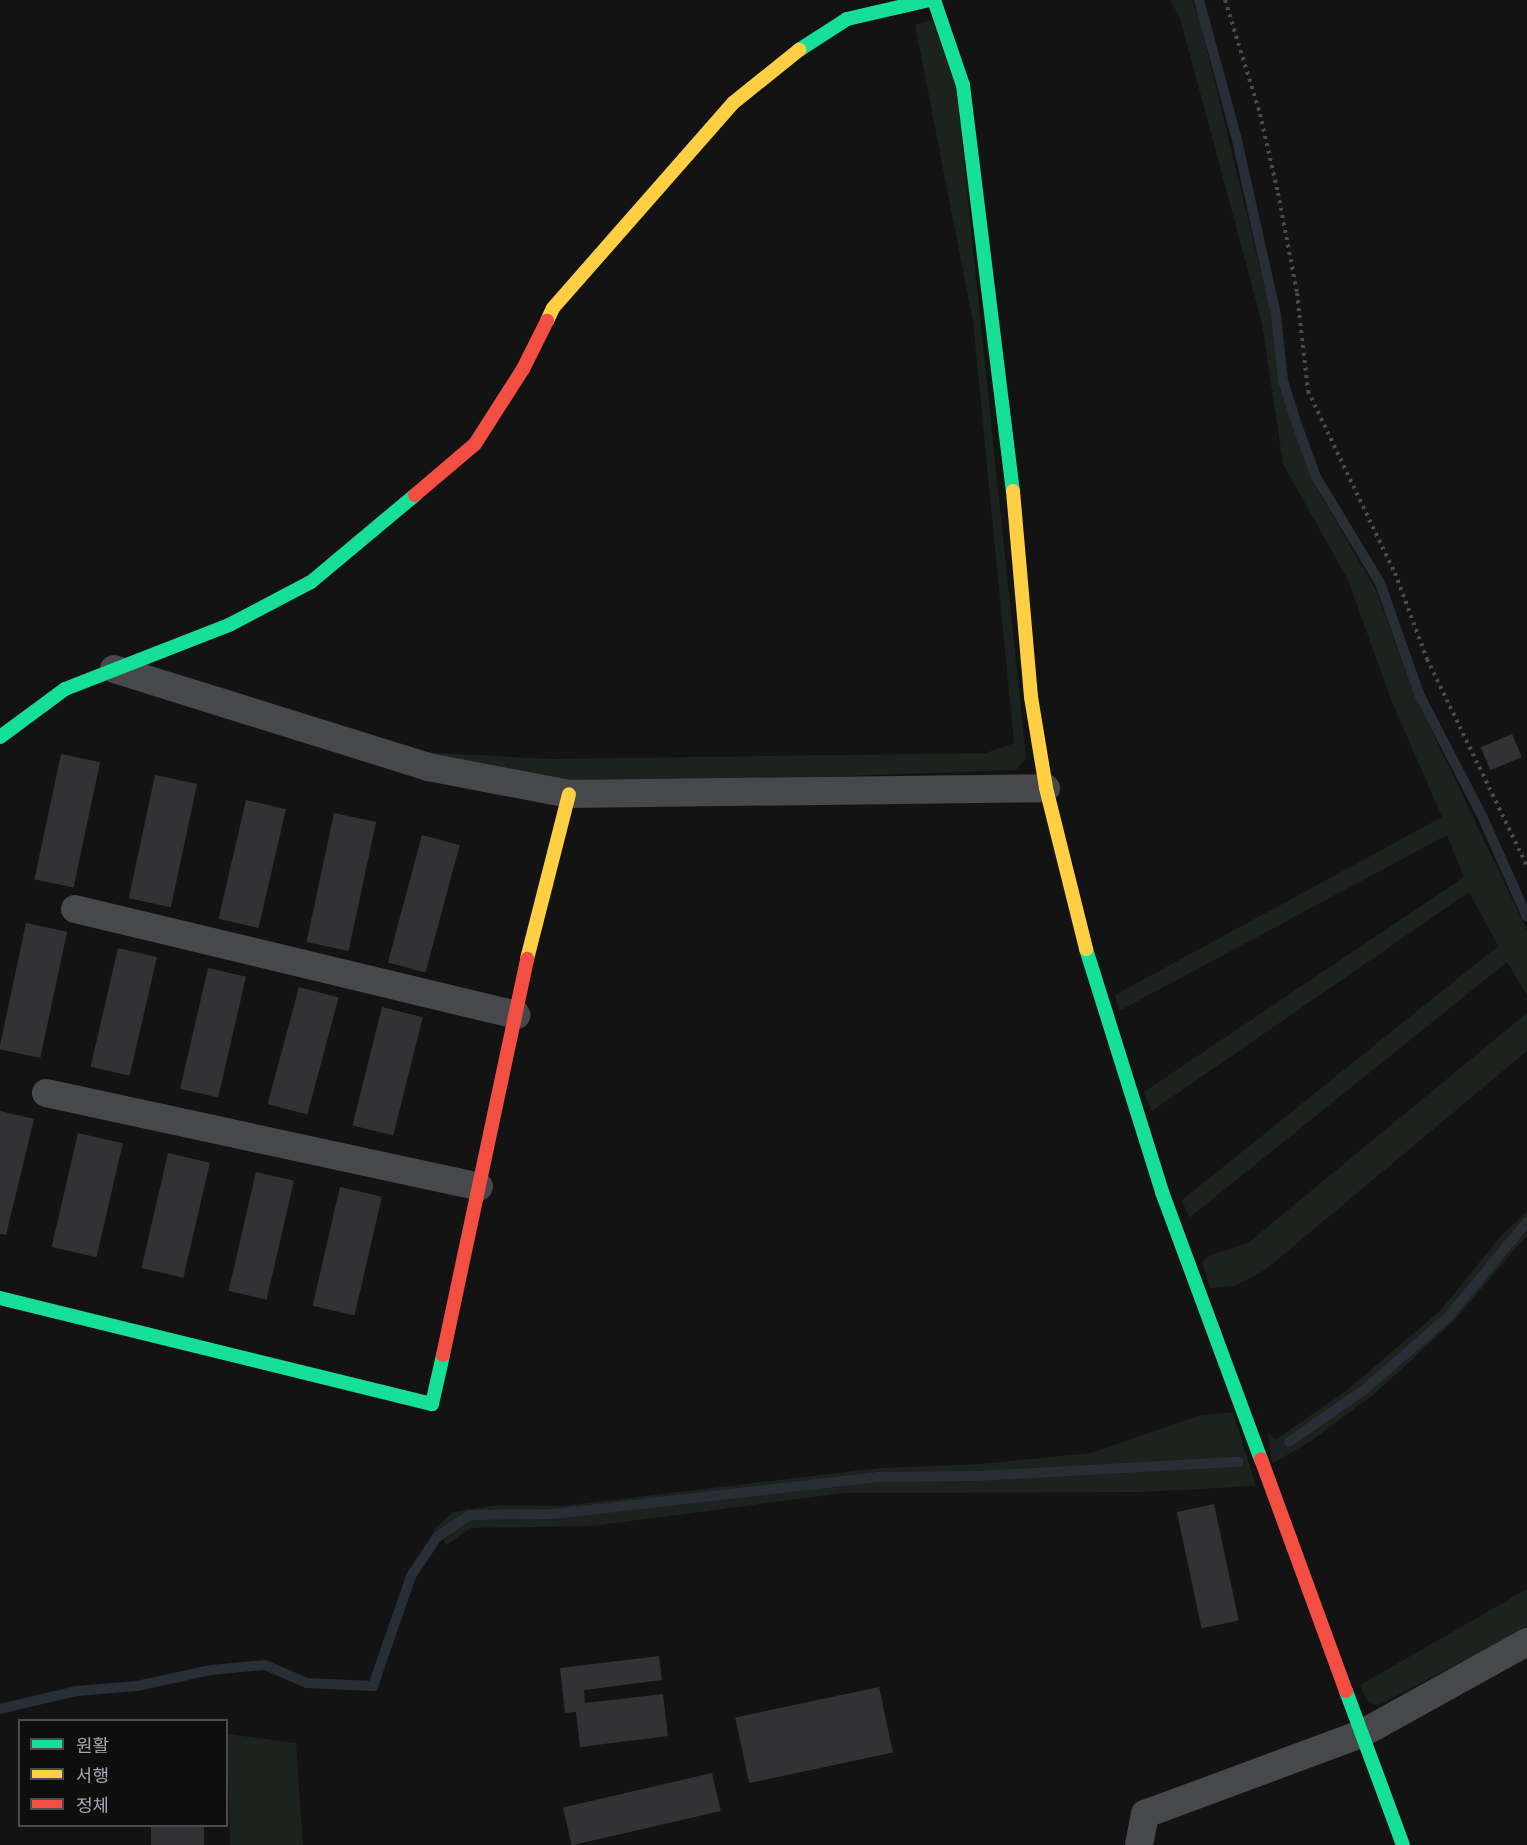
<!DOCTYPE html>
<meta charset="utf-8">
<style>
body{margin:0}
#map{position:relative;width:1527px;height:1845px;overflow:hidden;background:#131313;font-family:"PT Sans Narrow","Noto Sans KR",sans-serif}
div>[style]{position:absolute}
.green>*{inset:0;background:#1c221d}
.stream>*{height:10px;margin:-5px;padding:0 5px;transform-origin:5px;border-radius:5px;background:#272e35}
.building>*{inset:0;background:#323234;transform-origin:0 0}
.path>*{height:4px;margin-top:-2px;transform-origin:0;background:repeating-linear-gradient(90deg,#494a4e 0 3px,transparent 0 7.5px)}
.street>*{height:28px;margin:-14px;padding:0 14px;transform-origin:14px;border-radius:14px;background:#47484c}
.fast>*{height:14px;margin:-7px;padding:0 7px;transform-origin:7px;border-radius:7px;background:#16e098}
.slow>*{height:14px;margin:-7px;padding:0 7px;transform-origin:7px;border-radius:7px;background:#ffcf43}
.jam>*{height:14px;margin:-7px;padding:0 7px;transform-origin:7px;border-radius:7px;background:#f24e42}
span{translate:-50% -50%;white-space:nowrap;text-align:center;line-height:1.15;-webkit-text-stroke:6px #0e0e0f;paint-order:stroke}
.legend{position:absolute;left:18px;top:1719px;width:210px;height:108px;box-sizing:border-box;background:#0e0e0f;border:2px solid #4a4c51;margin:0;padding:8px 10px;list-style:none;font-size:18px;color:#a4a9b5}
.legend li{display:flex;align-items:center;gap:12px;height:30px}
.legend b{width:30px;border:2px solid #4a4c51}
</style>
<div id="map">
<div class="green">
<div style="clip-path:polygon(1170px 0,1192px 0,1199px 18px,1272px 317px,1280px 389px,1314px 484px,1376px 590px,1413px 692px,1527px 930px,1527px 995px,1507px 962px,1189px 1218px,1182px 1200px,1498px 946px,1469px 892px,1152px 1111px,1144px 1092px,1464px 877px,1447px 835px,1119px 1011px,1115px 995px,1442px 817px,1392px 702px,1348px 580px,1283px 464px,1262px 323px,1180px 18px)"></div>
<div style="clip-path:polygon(932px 20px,956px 85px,1026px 758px,1016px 770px,616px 784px,559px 782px,388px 750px,550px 759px,986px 753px,1014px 743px,973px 322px,915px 25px)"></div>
<div style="clip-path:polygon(1527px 1013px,1527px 1051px,1265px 1270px,1235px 1286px,1210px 1288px,1202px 1262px,1208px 1256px,1248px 1243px)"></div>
<div style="clip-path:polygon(1527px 1211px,1527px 1235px,1454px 1321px,1374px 1394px,1311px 1441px,1272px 1464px,1268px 1432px,1275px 1440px,1346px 1391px,1441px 1310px,1500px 1237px)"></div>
<div style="clip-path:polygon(1233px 1412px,1256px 1486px,1141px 1492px,844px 1493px,593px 1526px,470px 1528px,447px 1545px,433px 1530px,453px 1512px,498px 1505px,562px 1506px,880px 1468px,981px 1464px,1091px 1453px,1198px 1416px)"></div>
<div style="clip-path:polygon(1527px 1589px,1527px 1628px,1377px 1706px,1367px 1700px,1360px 1685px)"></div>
<div style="clip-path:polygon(227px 1734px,296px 1743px,303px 1845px,230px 1845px)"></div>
</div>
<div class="stream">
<div style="left:1199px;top:0;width:141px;rotate:74.8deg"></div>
<div style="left:1236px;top:136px;width:183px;rotate:77.4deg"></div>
<div style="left:1276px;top:315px;width:66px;rotate:83.9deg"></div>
<div style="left:1283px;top:381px;width:46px;rotate:72.3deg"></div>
<div style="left:1297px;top:425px;width:55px;rotate:69.9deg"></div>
<div style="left:1316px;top:477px;width:124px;rotate:58.9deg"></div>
<div style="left:1380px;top:583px;width:118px;rotate:70.6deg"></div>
<div style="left:1419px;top:694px;width:140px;rotate:62.7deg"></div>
<div style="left:1483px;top:818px;width:108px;rotate:66deg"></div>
<div style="left:1289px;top:1442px;width:93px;rotate:-34.9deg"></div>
<div style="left:1365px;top:1389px;width:110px;rotate:-40.9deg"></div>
<div style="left:1448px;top:1317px;width:124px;rotate:-50.3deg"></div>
<div style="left:0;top:1709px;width:79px;rotate:-13.2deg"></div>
<div style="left:77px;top:1691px;width:60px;rotate:-4.8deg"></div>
<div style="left:137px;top:1686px;width:76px;rotate:-12.2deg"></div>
<div style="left:211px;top:1670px;width:54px;rotate:-5.3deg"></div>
<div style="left:265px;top:1665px;width:46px;rotate:23.2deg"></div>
<div style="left:307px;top:1683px;width:66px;rotate:2.6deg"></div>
<div style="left:373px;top:1686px;width:116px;rotate:-70.9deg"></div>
<div style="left:411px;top:1576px;width:47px;rotate:-56.3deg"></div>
<div style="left:437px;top:1537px;width:40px;rotate:-34deg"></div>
<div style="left:470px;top:1515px;width:84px;rotate:-0.7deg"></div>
<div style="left:554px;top:1514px;width:325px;rotate:-6.5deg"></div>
<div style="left:877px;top:1477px;width:100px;rotate:-0.6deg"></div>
<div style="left:977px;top:1476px;width:262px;rotate:-3.1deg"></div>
</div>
<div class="building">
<div style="left:1512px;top:734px;width:25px;height:34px;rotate:67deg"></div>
<div style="left:61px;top:754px;width:40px;height:128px;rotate:12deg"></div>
<div style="left:155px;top:775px;width:43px;height:126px;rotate:12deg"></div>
<div style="left:246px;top:800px;width:41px;height:122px;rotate:13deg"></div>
<div style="left:334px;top:813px;width:43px;height:132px;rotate:12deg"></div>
<div style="left:422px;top:835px;width:39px;height:132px;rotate:15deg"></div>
<div style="left:26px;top:923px;width:42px;height:129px;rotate:12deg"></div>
<div style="left:118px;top:948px;width:40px;height:122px;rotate:13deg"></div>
<div style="left:208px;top:968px;width:39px;height:124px;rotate:13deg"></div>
<div style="left:299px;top:987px;width:41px;height:121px;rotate:15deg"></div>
<div style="left:382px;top:1007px;width:42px;height:122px;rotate:14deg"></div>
<div style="clip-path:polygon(0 1111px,34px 1119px,6px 1235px,0 1234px)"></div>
<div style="left:78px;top:1133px;width:46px;height:117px;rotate:13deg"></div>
<div style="left:168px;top:1153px;width:43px;height:118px;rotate:13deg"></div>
<div style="left:256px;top:1172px;width:39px;height:122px;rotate:13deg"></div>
<div style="left:340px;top:1187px;width:43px;height:122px;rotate:13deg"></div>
<div style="left:1214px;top:1504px;width:119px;height:38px;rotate:78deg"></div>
<div style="clip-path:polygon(659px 1656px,662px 1680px,584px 1690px,585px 1703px,663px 1694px,668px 1736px,580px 1747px,576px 1712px,565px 1713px,560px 1668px)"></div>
<div style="left:879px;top:1687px;width:67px;height:147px;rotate:78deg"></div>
<div style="left:712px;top:1773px;width:39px;height:153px;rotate:77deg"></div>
<div style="left:151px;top:1826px;width:53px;height:19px"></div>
</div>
<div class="path">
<div style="left:1225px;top:0;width:119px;rotate:72.9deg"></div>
<div style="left:1260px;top:114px;width:81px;rotate:77.2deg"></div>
<div style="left:1278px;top:193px;width:102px;rotate:79.2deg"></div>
<div style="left:1297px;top:293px;width:99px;rotate:83.6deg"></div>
<div style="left:1308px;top:391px;width:202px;rotate:64.5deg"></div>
<div style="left:1395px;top:573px;width:92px;rotate:69.6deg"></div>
<div style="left:1427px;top:659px;width:230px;rotate:64.2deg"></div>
</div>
<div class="street">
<div style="left:114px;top:669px;width:329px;rotate:17.3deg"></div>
<div style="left:428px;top:767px;width:144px;rotate:10.8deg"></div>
<div style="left:569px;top:794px;width:477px;rotate:-0.7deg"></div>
<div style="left:75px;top:909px;width:454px;rotate:13.5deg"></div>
<div style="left:46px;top:1093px;width:443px;rotate:12.2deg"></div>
<div style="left:1139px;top:1845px;width:32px;rotate:-79deg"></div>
<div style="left:1145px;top:1814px;width:230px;rotate:-20.3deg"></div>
<div style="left:1361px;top:1734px;width:190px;rotate:-29deg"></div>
</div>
<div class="fast">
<div style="left:934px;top:0;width:90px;rotate:71.2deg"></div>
<div style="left:963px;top:85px;width:409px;rotate:83deg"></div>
<div style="left:799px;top:50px;width:57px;rotate:-32.9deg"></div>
<div style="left:847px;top:19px;width:84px;rotate:-13deg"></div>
<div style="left:0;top:737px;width:81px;rotate:-36.4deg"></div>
<div style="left:65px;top:689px;width:176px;rotate:-21.3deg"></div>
<div style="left:229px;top:625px;width:93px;rotate:-27.7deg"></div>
<div style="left:311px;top:582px;width:136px;rotate:-39.9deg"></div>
<div style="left:1086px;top:949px;width:255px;rotate:72.6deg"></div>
<div style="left:1162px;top:1192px;width:285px;rotate:69.7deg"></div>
<div style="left:0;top:1298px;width:445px;rotate:13.8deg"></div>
<div style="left:432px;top:1404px;width:50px;rotate:-77.3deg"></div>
<div style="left:1346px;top:1691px;width:164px;rotate:69.7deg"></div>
</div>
<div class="slow">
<div style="left:547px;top:321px;width:14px;rotate:-65deg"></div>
<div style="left:553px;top:308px;width:273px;rotate:-48.7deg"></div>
<div style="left:733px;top:103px;width:85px;rotate:-38.8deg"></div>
<div style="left:1013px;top:491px;width:207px;rotate:85deg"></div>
<div style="left:1031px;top:697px;width:92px;rotate:80.6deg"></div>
<div style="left:1046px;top:788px;width:166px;rotate:76deg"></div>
<div style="left:527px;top:959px;width:170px;rotate:-75.7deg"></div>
</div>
<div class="jam">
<div style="left:415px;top:495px;width:79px;rotate:-40.4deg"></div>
<div style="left:475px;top:444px;width:89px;rotate:-57.4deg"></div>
<div style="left:523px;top:369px;width:54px;rotate:-63.4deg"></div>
<div style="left:443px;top:1355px;width:405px;rotate:-78deg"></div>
<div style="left:1261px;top:1459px;width:247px;rotate:69.9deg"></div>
</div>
<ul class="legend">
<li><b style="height:8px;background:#16e098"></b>원활</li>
<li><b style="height:8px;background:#ffcf43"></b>서행</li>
<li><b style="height:8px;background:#f24e42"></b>정체</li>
</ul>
</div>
